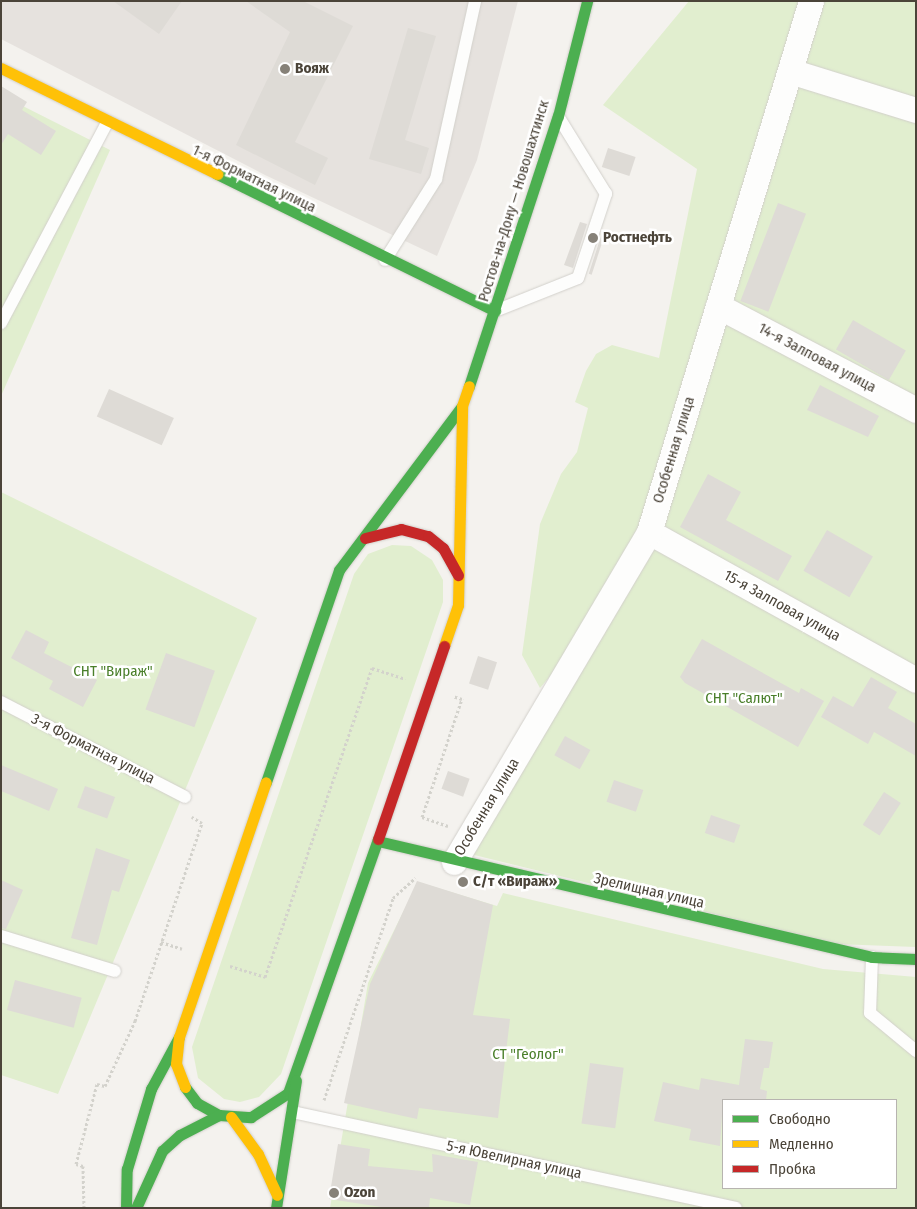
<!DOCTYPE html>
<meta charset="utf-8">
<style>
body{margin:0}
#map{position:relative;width:917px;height:1209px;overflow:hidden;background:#f4f2ee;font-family:"Fira Sans Condensed",sans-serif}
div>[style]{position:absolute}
.industrial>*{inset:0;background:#e6e2de}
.green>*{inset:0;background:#e1eecf}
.building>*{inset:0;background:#dedbd6;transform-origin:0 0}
.path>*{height:3px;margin-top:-1.5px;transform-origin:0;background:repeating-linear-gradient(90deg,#d3d2cc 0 2.5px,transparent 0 5px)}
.roads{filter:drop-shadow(0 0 1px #d2d0cb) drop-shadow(0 0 1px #d2d0cb)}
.lane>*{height:12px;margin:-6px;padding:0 6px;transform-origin:6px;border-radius:6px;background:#fdfdfc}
.street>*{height:25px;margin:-12.5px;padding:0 12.5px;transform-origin:12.5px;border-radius:12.5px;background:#fdfdfc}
.fast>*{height:11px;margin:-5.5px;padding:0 5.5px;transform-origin:5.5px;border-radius:5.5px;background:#4caf50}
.slow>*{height:11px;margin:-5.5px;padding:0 5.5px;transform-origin:5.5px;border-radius:5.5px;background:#ffc107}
.jam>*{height:11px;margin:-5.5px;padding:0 5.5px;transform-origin:5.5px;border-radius:5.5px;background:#c62828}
.dots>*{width:14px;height:14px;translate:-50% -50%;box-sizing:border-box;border:2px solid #fff;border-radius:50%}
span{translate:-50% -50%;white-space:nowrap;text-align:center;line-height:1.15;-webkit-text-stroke:5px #fff;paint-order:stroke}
.poi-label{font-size:15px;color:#4b4439;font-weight:700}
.left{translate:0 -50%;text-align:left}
.street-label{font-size:15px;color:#4b4439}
.park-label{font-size:15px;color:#4a7f2a}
.frame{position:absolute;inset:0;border:2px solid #4b4439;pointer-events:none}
.legend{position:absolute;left:722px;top:1099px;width:175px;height:90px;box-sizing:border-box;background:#fff;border:1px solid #b7b4b0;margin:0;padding:6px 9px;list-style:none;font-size:15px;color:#4b4439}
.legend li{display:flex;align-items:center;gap:10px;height:25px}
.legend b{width:25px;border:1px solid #b7b4b0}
</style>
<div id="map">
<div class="industrial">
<div style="clip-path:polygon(1px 1px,518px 1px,477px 160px,437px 256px,265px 175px,1px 39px)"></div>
</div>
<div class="green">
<div style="clip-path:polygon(689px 1px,916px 1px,916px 947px,836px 944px,454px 850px,573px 649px,540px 688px,522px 655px,540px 524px,561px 474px,577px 452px,588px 408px,575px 402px,586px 371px,596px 354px,612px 345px,659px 358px,697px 169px,603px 105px)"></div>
<div style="clip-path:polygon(1px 95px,110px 150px,1px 396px)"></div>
<div style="clip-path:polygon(1px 492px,257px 618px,58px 1094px,1px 1075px)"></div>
<div style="clip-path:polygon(392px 545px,411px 546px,432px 560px,443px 580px,443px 602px,281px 1074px,259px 1097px,240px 1102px,224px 1099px,198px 1078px,192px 1047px,354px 574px,368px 554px)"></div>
<div style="clip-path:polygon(evenodd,418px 882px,497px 906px,503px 893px,823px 969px,916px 977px,916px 1208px,330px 1208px,368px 983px,418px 882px,723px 1100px,896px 1100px,896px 1188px,723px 1188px,723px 1100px)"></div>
</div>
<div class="building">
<div style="clip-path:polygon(113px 1px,182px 1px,159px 34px)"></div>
<div style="clip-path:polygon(246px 1px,303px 1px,353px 26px,295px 142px,328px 158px,315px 185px,236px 145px,290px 32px)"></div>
<div style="clip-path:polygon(408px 28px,436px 36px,405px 140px,429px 148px,421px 174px,369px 159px)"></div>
<div style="clip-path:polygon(1px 86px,27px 102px,22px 110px,56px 131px,41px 155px,8px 134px,1px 145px)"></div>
<div style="left:608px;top:148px;width:29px;height:20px;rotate:18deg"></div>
<div style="left:778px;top:203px;width:30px;height:105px;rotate:21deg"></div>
<div style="clip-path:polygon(580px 222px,587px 224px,573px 268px,564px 265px)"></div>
<div style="left:603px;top:230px;width:3px;height:46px;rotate:18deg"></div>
<div style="left:853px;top:320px;width:61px;height:34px;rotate:30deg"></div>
<div style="clip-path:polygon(820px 385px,879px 416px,868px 437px,807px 410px)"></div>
<div style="left:109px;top:389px;width:71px;height:30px;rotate:24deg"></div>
<div style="clip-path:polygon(708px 474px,741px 492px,726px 520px,792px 556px,778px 581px,680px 527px)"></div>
<div style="left:827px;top:530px;width:53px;height:47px;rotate:30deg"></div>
<div style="clip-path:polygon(26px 630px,49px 642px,44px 653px,97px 680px,83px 707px,49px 689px,53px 681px,11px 658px)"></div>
<div style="clip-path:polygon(702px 639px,799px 693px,801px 688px,824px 701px,798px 747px,685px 683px,680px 677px)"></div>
<div style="left:166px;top:653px;width:52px;height:60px;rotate:20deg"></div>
<div style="left:478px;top:656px;width:20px;height:29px;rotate:18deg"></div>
<div style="clip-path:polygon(871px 677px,897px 692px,888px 708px,916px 724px,916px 756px,874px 732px,868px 744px,821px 717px,833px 696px,853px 707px)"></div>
<div style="left:565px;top:736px;width:29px;height:22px;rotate:29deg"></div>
<div style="clip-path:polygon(1px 765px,58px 789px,49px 811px,1px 791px)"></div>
<div style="left:448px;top:771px;width:23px;height:19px;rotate:20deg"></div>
<div style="left:614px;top:780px;width:31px;height:23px;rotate:19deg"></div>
<div style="left:85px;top:786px;width:32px;height:23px;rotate:20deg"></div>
<div style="left:884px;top:792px;width:20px;height:39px;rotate:33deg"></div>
<div style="left:711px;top:815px;width:31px;height:19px;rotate:19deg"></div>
<div style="clip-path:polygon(96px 848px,130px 860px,119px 892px,112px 890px,97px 945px,71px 938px)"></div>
<div style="clip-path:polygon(1px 880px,23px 890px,6px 929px,1px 928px)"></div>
<div style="clip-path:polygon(417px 881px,493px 905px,473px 1015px,510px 1019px,498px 1118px,419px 1108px,417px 1119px,344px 1103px,370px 984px)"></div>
<div style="left:15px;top:980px;width:69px;height:31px;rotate:15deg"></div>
<div style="clip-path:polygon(745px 1039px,773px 1042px,769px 1068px,764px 1068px,760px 1089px,767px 1091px,766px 1100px,723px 1100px,720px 1146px,689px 1140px,691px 1129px,654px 1121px,663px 1082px,699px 1090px,701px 1078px,739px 1085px)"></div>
<div style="left:590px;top:1063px;width:34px;height:61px;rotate:8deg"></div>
<div style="clip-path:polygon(338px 1144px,370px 1149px,368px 1166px,433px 1172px,432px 1154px,478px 1162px,470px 1205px,430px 1198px,429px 1208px,388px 1208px,329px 1199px)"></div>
</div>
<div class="path">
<div style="left:448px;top:826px;width:28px;rotate:-161deg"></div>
<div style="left:422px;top:817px;width:125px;rotate:-71.3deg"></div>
<div style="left:462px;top:699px;width:9px;rotate:-162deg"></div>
<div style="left:161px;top:942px;width:22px;rotate:18deg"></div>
<div style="left:230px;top:966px;width:37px;rotate:17deg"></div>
<div style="left:265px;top:977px;width:327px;rotate:-70.9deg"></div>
<div style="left:372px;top:668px;width:35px;rotate:18deg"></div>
<div style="left:324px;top:1100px;width:213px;rotate:-71.1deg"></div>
<div style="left:393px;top:898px;width:30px;rotate:-42deg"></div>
<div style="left:84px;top:1208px;width:42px;rotate:-91.4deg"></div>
<div style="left:83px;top:1166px;width:7px;rotate:-164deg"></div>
<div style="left:76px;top:1164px;width:83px;rotate:-75.3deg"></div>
<div style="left:97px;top:1084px;width:8px;rotate:14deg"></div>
<div style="left:105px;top:1086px;width:72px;rotate:-65.2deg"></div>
<div style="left:135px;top:1021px;width:209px;rotate:-71.3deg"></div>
<div style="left:202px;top:823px;width:12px;rotate:-149deg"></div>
</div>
<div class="roads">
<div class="lane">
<div style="left:385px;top:260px;width:96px;rotate:-57.8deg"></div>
<div style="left:436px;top:179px;width:182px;rotate:-77.6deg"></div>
<div style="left:495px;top:311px;width:89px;rotate:-21.7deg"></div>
<div style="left:578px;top:278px;width:89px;rotate:-71.6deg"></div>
<div style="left:606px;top:194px;width:89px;rotate:-121.7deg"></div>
<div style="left:1px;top:323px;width:226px;rotate:-62.1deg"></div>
<div style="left:1px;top:702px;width:207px;rotate:27.3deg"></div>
<div style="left:1px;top:936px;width:119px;rotate:17.1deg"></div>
<div style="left:872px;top:957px;width:56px;rotate:92deg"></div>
<div style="left:870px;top:1013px;width:60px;rotate:39.6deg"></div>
<div style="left:292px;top:1112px;width:454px;rotate:12.2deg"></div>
</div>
<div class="street">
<div style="left:793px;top:72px;width:129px;rotate:17.2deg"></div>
<div style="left:718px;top:306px;width:224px;rotate:27.7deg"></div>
<div style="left:649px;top:532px;width:305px;rotate:29deg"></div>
<div style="left:454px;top:862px;width:383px;rotate:-59.4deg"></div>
<div style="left:649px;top:532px;width:555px;rotate:-73.03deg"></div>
</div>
<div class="fast">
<div style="left:217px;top:174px;width:310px;rotate:26.2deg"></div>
<div style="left:469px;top:386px;width:284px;rotate:-71.8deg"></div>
<div style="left:558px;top:116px;width:119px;rotate:-75.8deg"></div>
<div style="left:266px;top:782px;width:224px;rotate:-71deg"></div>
<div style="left:339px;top:570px;width:205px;rotate:-53.1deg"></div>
<div style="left:378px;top:841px;width:507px;rotate:13.21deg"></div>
<div style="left:872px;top:957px;width:44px;rotate:2.6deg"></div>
<div style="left:185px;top:1087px;width:20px;rotate:53deg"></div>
<div style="left:197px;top:1103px;width:25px;rotate:29deg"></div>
<div style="left:219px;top:1115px;width:32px;rotate:4deg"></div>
<div style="left:251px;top:1117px;width:44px;rotate:-33deg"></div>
<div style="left:288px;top:1093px;width:269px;rotate:-70.5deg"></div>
<div style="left:126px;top:1208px;width:39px;rotate:-89deg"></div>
<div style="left:127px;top:1169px;width:84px;rotate:-73.3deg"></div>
<div style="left:151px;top:1089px;width:59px;rotate:-61.7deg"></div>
<div style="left:136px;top:1208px;width:63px;rotate:-65.5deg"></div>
<div style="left:162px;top:1151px;width:24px;rotate:-42deg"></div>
<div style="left:180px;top:1135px;width:44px;rotate:-27.1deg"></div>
<div style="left:276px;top:1208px;width:129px;rotate:-81.1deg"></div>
</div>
<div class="slow">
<div style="left:1px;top:68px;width:241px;rotate:26.1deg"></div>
<div style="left:444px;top:646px;width:43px;rotate:-71.1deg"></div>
<div style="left:458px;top:605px;width:199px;rotate:-88.8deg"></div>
<div style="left:462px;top:406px;width:21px;rotate:-71deg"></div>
<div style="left:185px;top:1087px;width:25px;rotate:-111deg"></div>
<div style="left:176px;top:1064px;width:27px;rotate:-84deg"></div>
<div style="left:179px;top:1037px;width:269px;rotate:-71.2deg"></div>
<div style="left:231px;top:1117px;width:46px;rotate:53.9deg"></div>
<div style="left:258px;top:1154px;width:45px;rotate:65.1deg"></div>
</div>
<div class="jam">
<div style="left:365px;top:538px;width:37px;rotate:-14deg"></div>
<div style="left:401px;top:529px;width:28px;rotate:15deg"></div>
<div style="left:428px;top:536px;width:19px;rotate:39deg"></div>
<div style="left:443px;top:548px;width:31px;rotate:61deg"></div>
<div style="left:378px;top:839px;width:204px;rotate:-71.1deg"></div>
</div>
</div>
<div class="dots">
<div style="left:285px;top:69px;background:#868178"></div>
<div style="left:593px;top:238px;background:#868178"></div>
<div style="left:463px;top:882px;background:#868178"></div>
<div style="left:334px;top:1193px;background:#868178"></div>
</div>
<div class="poi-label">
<span class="left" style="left:295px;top:69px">Вояж</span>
<span class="left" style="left:603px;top:238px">Ростнефть</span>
<span class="left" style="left:473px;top:882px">С/т «Вираж»</span>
<span class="left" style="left:344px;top:1193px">Ozon</span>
</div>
<div class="street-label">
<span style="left:254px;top:179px;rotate:26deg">1-я Форматная улица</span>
<span style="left:514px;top:201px;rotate:-73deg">Ростов-на-Дону — Новошахтинск</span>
<span style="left:817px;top:358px;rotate:28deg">14-я Залповая улица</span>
<span style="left:674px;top:450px;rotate:-73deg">Особенная улица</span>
<span style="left:782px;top:606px;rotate:29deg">15-я Залповая улица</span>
<span style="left:93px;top:749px;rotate:27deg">3-я Форматная улица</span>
<span style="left:487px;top:807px;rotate:-59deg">Особенная улица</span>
<span style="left:649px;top:891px;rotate:13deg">Зрелищная улица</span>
<span style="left:514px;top:1160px;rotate:12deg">5-я Ювелирная улица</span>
</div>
<div class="park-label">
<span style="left:113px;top:672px">СНТ "Вираж"</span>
<span style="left:744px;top:699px">СНТ "Салют"</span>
<span style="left:528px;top:1055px">СТ "Геолог"</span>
</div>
<div class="frame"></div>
<ul class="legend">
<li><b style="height:6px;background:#4caf50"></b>Свободно</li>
<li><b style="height:6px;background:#ffc107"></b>Медленно</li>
<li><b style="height:6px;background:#c62828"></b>Пробка</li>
</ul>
</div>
